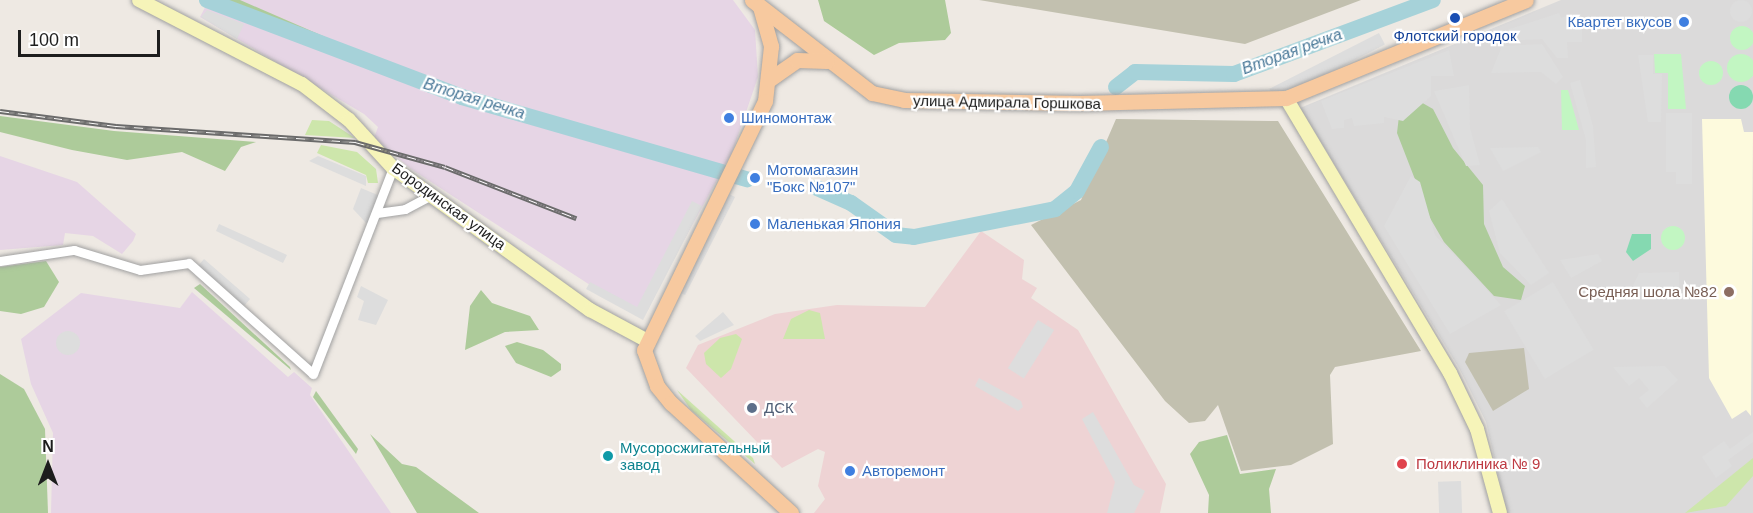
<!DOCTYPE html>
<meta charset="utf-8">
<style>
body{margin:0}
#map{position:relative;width:1753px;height:513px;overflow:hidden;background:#eee9e3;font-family:Helvetica,sans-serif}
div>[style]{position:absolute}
.residential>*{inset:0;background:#dbdada}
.commercial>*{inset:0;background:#eed3d4}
.industrial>*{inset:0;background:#e6d5e5}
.education>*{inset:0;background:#fdfadd}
.construction>*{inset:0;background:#c2c0af}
.grass>*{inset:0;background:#cde6ab}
.forest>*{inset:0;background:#adcb9a}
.park>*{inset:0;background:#c2f6c2}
.round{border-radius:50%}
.pitch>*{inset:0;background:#85d9b1}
.parking>*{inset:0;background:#ddd;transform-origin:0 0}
.river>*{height:16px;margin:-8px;padding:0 8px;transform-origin:8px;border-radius:8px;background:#a6d2d9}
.roads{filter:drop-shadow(0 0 2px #a1a1a1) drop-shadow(0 0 2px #a1a1a1)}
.minor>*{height:9px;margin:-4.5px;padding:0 4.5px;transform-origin:4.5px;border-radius:4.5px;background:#fff}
.secondary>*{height:14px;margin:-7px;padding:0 7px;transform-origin:7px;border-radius:7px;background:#f6f4b9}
.primary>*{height:15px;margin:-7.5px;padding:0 7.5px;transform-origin:7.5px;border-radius:7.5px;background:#f7c99f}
.rail>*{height:5px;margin-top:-2.5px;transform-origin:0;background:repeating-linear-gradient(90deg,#fff 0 9px,#6b6b6b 0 18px);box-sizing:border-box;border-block:2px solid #6b6b6b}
.dots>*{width:16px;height:16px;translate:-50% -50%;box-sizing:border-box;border:3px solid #fff;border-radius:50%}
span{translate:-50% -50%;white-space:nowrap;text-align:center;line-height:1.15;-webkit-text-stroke:4.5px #fff;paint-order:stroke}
.shop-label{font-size:15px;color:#366cbe}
.right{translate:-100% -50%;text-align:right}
.left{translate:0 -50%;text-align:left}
.transit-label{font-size:15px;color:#164399}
.street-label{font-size:15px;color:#1d1d1d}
.education-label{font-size:15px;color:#785e54}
.service-label{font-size:15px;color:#4e5e75}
.culture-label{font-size:15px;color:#0d838f}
.health-label{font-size:15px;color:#be3a42}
.water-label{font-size:16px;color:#497898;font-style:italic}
.north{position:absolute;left:18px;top:435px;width:60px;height:60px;-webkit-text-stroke:4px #fff;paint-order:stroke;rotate:0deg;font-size:16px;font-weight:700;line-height:24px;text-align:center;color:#1d1d1d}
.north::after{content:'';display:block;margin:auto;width:21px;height:27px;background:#1d1d1d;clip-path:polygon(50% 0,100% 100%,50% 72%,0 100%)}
.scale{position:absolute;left:18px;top:30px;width:142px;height:27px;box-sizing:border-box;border:3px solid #1d1d1d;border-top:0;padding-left:8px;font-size:18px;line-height:21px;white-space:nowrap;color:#1d1d1d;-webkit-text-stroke:4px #fff;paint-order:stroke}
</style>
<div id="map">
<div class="residential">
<div style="clip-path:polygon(1561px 0,1753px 0,1753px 513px,1507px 513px,1486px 422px,1459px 368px,1300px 108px)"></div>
</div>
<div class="commercial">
<div style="clip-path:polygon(981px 231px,1024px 260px,1022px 279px,1037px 288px,1031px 298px,1078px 330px,1166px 484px,1160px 513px,814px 513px,825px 499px,818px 486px,825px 452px,818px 449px,782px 468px,686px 368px,698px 345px,775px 314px,837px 305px,925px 307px)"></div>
</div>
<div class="industrial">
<div style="clip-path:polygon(209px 0,733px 0,755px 30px,758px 77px,732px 153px,641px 318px,411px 169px,374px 138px,378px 127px,364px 114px,200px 17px)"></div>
<div style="clip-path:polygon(0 156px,77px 182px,136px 234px,133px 241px,122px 254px,93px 236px,65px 233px,63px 245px,0 250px)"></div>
<div style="clip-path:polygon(192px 292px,288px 377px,294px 372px,312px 388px,310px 395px,391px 513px,51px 513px,53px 433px,31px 384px,21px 339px,81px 293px,180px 308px)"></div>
</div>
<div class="education">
<div style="clip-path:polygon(1702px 119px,1741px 119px,1744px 132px,1753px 132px,1751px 416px,1746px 410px,1732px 419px,1709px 378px)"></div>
</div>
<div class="construction">
<div style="clip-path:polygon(979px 0,1361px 0,1245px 44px)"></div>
<div style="clip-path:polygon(1116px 119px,1278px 121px,1421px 351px,1335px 367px,1330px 375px,1333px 444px,1291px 465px,1241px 471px,1218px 405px,1205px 421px,1189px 423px,1165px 401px,1031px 225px,1081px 200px)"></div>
<div style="clip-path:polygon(1524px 348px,1529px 389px,1493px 411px,1465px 362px,1469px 353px)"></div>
</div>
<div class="grass">
<div style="clip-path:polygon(312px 120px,329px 121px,355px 138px,305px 135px)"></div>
<div style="clip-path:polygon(321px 145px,357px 152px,376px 169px,378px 183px,368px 183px,366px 175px,317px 153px)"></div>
<div style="clip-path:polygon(809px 310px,820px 313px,825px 339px,783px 339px,791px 319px)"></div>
<div style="clip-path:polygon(736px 334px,742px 339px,731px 369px,721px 378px,706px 364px,704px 353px,720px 338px)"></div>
<div style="clip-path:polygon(677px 390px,753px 458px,755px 464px,691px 410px)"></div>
<div style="clip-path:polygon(1753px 458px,1753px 476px,1726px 506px,1685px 513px)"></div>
</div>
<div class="forest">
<div style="clip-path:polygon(222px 0,240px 0,392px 66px,388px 68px)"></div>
<div style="clip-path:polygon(818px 0,945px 0,951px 33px,945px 40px,899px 43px,874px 55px,824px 21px)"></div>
<div style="clip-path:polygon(1419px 101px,1433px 109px,1453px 148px,1483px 185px,1484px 224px,1503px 267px,1525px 286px,1521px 300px,1494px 296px,1444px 242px,1430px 218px,1397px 133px,1399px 116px)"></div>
<div style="clip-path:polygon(0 116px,114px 131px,256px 142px,241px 147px,225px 171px,182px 152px,127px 160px,72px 150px,0 132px)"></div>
<div style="clip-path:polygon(46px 261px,59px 282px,44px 307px,21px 314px,0 311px,0 267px)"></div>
<div style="clip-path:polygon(200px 284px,290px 367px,291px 370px,194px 288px)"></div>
<div style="clip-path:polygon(481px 290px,492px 303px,530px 316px,539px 330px,505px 332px,465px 350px,470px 306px)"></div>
<div style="clip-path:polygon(517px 342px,543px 350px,561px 364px,561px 370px,551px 377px,516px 363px,505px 346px)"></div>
<div style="clip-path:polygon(0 374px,24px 389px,45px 429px,48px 513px,0 513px)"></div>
<div style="clip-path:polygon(316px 391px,358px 449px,356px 454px,313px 397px)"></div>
<div style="clip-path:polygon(370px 434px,402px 464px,416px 467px,479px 513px,417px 513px)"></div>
<div style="clip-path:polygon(1227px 435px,1240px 474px,1276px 469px,1269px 489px,1271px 513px,1208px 513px,1209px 495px,1190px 454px,1199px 442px)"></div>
</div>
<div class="park">
<div class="round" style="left:1730px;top:26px;width:24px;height:24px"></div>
<div style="clip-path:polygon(1654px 54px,1681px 54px,1686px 109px,1668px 109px,1668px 73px,1655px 73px)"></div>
<div class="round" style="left:1727px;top:54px;width:28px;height:28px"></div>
<div class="round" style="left:1699px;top:61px;width:24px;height:24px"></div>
<div style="clip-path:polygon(1561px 90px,1568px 90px,1579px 130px,1562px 130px)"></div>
<div class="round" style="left:1661px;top:226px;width:24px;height:24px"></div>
</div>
<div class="pitch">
<div class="round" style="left:1729px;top:85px;width:24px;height:24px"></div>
<div style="clip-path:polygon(1632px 234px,1651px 234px,1651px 249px,1633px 261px,1626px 252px)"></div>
</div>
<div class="parking">
<div class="round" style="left:1730px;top:0;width:22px;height:22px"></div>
<div style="clip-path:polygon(207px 10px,244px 24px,237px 39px,201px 17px)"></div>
<div style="clip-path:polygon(1559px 13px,1561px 18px,1573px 13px,1582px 26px,1582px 42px,1567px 42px,1568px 58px,1557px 58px,1542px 39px,1506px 41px,1507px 30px)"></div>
<div style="left:1379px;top:33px;width:13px;height:123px;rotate:63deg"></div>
<div style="clip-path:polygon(1542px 44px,1563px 77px,1556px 84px,1541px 72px,1491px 73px,1502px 46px)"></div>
<div style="clip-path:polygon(1449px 50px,1454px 76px,1431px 76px,1431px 96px,1403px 121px,1384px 117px,1384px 123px,1354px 126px,1352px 118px,1344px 120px,1344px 128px,1332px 129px,1321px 101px)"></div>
<div style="clip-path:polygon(1638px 55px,1653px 55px,1653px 74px,1662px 74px,1661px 122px,1648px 122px)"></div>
<div style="clip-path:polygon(1580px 80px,1593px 126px,1596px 167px,1586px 168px,1586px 140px,1570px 83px)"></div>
<div style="clip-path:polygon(1469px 85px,1470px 128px,1480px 165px,1466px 166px,1434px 91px)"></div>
<div style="clip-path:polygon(1666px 113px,1692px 113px,1692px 184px,1676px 184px,1676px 172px,1666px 172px)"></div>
<div style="clip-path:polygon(1538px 147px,1541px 152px,1503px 171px,1490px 148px)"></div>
<div style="clip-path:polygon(318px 156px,366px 176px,366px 186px,309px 161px)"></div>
<div style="clip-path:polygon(1411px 176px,1420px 182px,1435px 235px,1501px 305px,1450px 334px,1384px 226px)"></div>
<div style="clip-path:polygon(361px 188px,380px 196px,368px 225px,353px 209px)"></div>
<div style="left:727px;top:193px;width:9px;height:110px;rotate:27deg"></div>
<div style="clip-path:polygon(1502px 199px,1549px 273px,1531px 285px,1500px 253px,1489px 211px)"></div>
<div style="clip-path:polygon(692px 201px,702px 206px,643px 320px,586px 289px,590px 282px,637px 307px)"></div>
<div style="clip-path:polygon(219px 224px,287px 255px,283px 263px,216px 231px)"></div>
<div style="clip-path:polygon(1598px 254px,1602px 261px,1571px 278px,1560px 260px)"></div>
<div style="left:204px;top:259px;width:61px;height:9px;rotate:41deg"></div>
<div style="clip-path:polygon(1679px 272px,1679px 293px,1630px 292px,1639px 273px)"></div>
<div style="left:1553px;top:282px;width:79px;height:57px;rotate:59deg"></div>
<div style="clip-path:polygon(361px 286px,388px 300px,376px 325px,358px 320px,364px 301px,357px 297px)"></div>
<div style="clip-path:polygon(723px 312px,734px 325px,700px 341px,695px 336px)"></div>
<div style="left:1038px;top:320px;width:19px;height:57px;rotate:32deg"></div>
<div class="round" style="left:56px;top:331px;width:24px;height:24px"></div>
<div style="clip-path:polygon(1665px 366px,1678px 380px,1647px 408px,1639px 398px,1649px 390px,1639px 378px,1629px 386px,1613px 367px)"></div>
<div style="clip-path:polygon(979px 378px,1021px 401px,1023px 407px,1018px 411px,975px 386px)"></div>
<div style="clip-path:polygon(1093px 412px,1134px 485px,1145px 491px,1134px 513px,1107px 513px,1115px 482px,1082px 419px)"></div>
<div style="clip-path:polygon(1753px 432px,1753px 442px,1728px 460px,1732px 466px,1716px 478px,1702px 457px,1724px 441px,1730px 449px)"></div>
<div style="left:1461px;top:481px;width:32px;height:23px;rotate:88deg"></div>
</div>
<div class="river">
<div style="left:207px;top:0;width:273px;rotate:20.8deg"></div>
<div style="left:462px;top:97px;width:297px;rotate:16.1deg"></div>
<div style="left:1116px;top:87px;width:24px;rotate:-38deg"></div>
<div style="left:1135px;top:72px;width:99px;rotate:1.2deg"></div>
<div style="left:1234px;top:74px;width:212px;rotate:-20.4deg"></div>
<div style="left:817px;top:188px;width:37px;rotate:24deg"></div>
<div style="left:851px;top:203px;width:55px;rotate:35.4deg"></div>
<div style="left:896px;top:235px;width:18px;rotate:6deg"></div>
<div style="left:914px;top:237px;width:144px;rotate:-11.2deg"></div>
<div style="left:1055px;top:209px;width:28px;rotate:-39deg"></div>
<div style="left:1077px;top:191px;width:50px;rotate:-61.4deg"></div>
</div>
<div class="roads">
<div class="minor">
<div style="left:377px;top:213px;width:28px;rotate:-8deg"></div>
<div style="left:405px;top:209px;width:32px;rotate:-28deg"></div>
<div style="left:0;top:261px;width:75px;rotate:-8.5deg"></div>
<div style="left:74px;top:250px;width:69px;rotate:16.9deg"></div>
<div style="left:140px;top:270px;width:49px;rotate:-8.1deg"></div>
<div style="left:189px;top:263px;width:166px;rotate:41.8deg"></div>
<div style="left:313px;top:374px;width:221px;rotate:-68.8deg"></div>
</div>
<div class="secondary">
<div style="left:139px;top:0;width:183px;rotate:27.3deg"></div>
<div style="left:302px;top:84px;width:59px;rotate:37.5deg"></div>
<div style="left:349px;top:120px;width:65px;rotate:47.5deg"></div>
<div style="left:393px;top:168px;width:243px;rotate:35.8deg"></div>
<div style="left:590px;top:310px;width:64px;rotate:28.2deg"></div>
<div style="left:1286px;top:98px;width:320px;rotate:59.2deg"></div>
<div style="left:1450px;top:373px;width:62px;rotate:64.3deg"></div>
<div style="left:1477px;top:429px;width:87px;rotate:74.7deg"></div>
</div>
<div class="primary">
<div style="left:752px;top:0;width:152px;rotate:37.8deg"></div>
<div style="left:872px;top:93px;width:33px;rotate:12deg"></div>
<div style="left:904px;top:100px;width:175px;rotate:1deg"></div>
<div style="left:1079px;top:103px;width:207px;rotate:-1.4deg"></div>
<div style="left:1286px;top:98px;width:259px;rotate:-22.2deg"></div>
<div style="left:760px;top:7px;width:41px;rotate:74.2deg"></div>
<div style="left:771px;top:46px;width:55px;rotate:96.2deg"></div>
<div style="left:765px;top:101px;width:277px;rotate:115.9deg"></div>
<div style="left:644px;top:350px;width:38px;rotate:70deg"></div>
<div style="left:657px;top:386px;width:22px;rotate:51deg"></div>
<div style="left:671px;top:403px;width:163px;rotate:42.5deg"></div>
<div style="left:770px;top:79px;width:33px;rotate:-35deg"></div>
<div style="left:797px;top:60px;width:30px;rotate:2deg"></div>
</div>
</div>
<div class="rail">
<div style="left:0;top:111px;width:117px;rotate:7.4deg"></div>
<div style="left:116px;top:126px;width:240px;rotate:3.8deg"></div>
<div style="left:355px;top:142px;width:93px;rotate:15.5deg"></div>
<div style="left:445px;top:167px;width:141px;rotate:21.3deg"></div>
</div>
<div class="dots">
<div style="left:1455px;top:18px;background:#1a4fb4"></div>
<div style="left:1684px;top:22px;background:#3f7fe0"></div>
<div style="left:729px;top:118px;background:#3f7fe0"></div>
<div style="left:755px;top:178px;background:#3f7fe0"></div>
<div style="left:755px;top:224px;background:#3f7fe0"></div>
<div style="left:1729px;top:292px;background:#8d6e63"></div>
<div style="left:752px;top:408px;background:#5c6f8a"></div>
<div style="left:608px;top:456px;background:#0f9aa8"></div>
<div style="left:1402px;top:464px;background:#e0444e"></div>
<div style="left:850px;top:471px;background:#3f7fe0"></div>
</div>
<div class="shop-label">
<span class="right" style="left:1672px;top:22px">Квартет вкусов</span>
<span class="left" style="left:741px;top:118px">Шиномонтаж</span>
<span class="left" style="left:767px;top:178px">Мотомагазин<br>"Бокс №107"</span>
<span class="left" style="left:767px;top:224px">Маленькая Япония</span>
<span class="left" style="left:862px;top:471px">Авторемонт</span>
</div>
<div class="transit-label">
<span style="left:1455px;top:36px">Флотский городок</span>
</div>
<div class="street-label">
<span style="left:1007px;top:102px;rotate:1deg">улица Адмирала Горшкова</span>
<span style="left:449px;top:206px;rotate:36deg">Бородинская улица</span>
</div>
<div class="education-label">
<span class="right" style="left:1717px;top:292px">Средняя шола №82</span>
</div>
<div class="service-label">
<span class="left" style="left:764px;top:408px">ДСК</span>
</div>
<div class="culture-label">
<span class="left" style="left:620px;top:456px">Мусоросжигательный<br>завод</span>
</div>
<div class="health-label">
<span class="left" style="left:1416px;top:464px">Поликлиника № 9</span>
</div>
<div class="water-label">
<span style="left:1292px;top:52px;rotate:-20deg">Вторая речка</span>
<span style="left:474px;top:99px;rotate:17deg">Вторая речка</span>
</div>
<div class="north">N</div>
<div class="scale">100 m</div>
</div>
